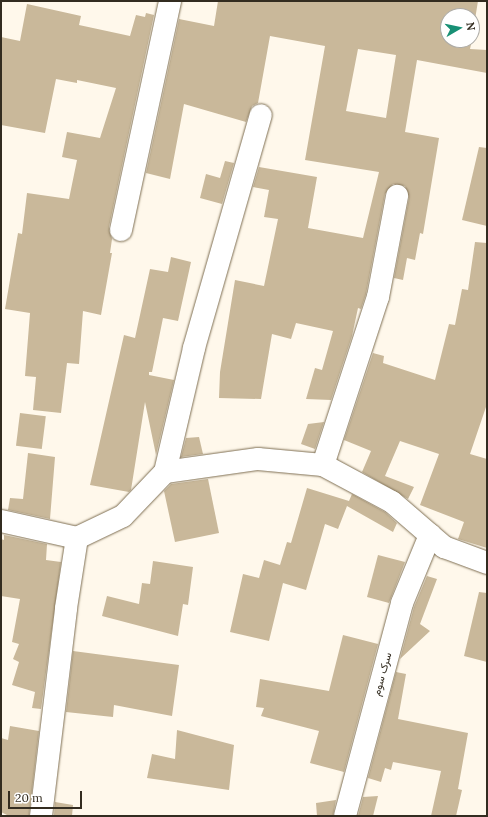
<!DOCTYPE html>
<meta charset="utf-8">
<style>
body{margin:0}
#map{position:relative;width:488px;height:817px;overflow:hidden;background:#fff8eb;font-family:Lora,Vazirmatn,serif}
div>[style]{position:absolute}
.building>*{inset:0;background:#c9b89a;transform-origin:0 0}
.roads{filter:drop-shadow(0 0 1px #7f6f53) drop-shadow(0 0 1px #7f6f53)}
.minor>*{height:22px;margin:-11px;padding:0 11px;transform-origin:11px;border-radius:11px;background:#fff}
span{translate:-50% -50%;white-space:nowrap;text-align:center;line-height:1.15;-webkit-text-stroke:3px #fff;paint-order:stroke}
.street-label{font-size:11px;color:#332c20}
.frame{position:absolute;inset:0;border:2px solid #332c20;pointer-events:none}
.north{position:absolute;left:440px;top:8px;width:40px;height:40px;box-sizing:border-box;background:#fff;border:1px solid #adaba6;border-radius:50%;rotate:81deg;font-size:11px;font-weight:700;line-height:16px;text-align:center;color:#332c20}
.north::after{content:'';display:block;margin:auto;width:14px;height:18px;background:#189075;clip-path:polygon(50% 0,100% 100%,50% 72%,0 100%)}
.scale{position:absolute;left:8px;top:791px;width:74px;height:18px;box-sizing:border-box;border:2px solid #332c20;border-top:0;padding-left:5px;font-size:12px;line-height:14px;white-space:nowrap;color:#332c20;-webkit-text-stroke:3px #fff;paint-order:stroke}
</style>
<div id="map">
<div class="building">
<div style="clip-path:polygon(evenodd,218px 1px,478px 1px,472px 38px,472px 16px,448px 16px,448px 40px,472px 40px,470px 49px,487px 50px,487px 73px,417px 60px,405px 132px,439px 138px,423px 234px,420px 233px,415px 260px,407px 258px,403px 280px,394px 278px,409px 198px,405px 186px,393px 184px,385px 194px,366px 294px,361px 309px,358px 308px,352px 336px,331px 400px,306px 399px,315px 368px,322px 370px,333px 331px,296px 323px,291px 339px,272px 334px,261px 399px,219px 398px,220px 372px,235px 280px,264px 286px,278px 219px,264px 217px,269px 190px,253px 187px,259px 167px,317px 177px,308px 228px,363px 238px,379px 172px,305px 160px,325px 46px,270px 36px,258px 103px,252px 106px,246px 122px,184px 104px,170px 179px,146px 173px,179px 19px,214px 26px,218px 1px,358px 49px,396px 55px,386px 118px,346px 111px,358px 49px)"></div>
<div style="clip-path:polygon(27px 4px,81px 16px,79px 25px,130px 36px,136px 15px,145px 17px,146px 13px,154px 15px,109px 227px,112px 239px,110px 253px,112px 253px,101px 315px,83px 311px,79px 364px,67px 363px,61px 413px,33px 410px,36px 377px,25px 376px,30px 313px,5px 309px,18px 233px,22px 234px,27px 193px,69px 199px,77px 160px,62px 157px,67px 132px,100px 138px,116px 88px,77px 80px,77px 83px,56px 79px,45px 133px,1px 125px,1px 37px,20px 41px)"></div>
<div style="clip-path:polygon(479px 147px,487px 148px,487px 226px,462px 220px)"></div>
<div style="clip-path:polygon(225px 161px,234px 163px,222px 204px,200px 198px,206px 174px,220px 178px)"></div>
<div style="clip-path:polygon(475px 242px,487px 243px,487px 404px,470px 454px,487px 459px,487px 548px,458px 539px,464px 522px,420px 505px,439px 454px,400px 441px,385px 476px,414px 487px,408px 499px,362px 472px,371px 451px,344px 440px,373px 353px,384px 356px,383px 363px,435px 380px,449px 324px,455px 325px,462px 289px,468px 290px)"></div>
<div style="clip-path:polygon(171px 257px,191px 262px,178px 321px,163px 318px,152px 372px,149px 372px,149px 375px,174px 380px,156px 455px,145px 402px,131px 490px,129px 492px,90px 485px,124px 335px,135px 338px,150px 269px,168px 272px)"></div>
<div style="left:20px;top:413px;width:26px;height:33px;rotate:7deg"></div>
<div style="clip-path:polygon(324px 422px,315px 449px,301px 444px,308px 424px)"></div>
<div style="clip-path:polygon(199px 437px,203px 454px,181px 457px,186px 438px)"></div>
<div style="clip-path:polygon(28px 453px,55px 457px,50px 519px,8px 510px,10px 498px,23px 499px)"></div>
<div style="clip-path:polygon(208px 479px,219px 533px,175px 542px,164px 491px,171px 484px)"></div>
<div style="clip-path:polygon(307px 488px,349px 501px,352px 494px,385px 512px,397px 523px,393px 532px,347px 506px,338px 529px,325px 524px,306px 590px,283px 583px,269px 641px,230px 632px,243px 574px,259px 578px,264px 560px,280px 565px,287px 542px,291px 543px)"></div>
<div style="clip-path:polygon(4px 535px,47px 544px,46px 560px,61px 562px,41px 709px,32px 708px,35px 692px,12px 685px,19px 662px,13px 659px,19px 644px,12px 642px,20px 599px,1px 596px,1px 539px,4px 540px)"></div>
<div style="clip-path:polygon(378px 555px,405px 562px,389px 603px,367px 597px)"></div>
<div style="clip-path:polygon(153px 561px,193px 567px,188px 605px,183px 604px,178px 636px,102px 616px,107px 596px,139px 604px,142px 583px,150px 584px)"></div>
<div style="clip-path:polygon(427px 576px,437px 579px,420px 624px,430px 631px,400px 659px,414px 607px)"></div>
<div style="clip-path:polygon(479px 592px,487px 593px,487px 662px,464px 656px)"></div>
<div style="clip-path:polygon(343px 635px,378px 644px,344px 772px,310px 763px,319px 731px,261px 716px,264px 708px,256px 707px,260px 679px,329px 691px)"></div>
<div style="clip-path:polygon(73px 651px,179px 665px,172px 716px,114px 705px,113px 717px,66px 712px)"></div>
<div style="clip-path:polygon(396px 672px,406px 674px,398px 719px,468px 733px,458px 789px,462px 790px,456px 816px,431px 816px,441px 771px,393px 762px,391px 770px,385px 768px,381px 782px,368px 778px)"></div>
<div style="clip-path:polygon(10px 726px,39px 731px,29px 816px,9px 816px,1px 812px,1px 738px,8px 740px)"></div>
<div style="clip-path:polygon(177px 730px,234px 745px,229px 790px,147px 778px,152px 754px,175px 759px)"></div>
<div style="clip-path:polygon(378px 796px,373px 816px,358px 816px,363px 797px)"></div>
<div style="clip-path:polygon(336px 800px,333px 816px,317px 816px,316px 803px)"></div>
<div style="clip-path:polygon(55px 802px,73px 805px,72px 816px,54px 816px)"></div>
</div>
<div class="roads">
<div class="minor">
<div style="left:121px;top:230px;width:234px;rotate:-77.9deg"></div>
<div style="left:323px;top:465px;width:177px;rotate:-71.9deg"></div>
<div style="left:378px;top:297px;width:103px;rotate:-79.3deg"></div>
<div style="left:165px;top:472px;width:127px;rotate:-76.8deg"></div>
<div style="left:194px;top:348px;width:242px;rotate:-74deg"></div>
<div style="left:1px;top:521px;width:78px;rotate:12.6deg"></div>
<div style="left:77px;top:538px;width:51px;rotate:-25.6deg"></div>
<div style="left:123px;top:516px;width:61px;rotate:-46.3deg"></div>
<div style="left:165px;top:472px;width:94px;rotate:-8deg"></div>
<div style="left:258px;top:459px;width:65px;rotate:5.3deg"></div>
<div style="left:323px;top:465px;width:78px;rotate:28.2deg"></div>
<div style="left:392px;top:502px;width:69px;rotate:40.9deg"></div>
<div style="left:444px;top:547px;width:46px;rotate:20.4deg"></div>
<div style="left:41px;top:816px;width:209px;rotate:-83.1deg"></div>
<div style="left:66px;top:608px;width:71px;rotate:-81.1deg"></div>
<div style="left:345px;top:816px;width:220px;rotate:-75deg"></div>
<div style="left:402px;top:603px;width:74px;rotate:-67.6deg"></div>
</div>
</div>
<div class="street-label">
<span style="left:382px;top:674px;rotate:-74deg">سرک سوم</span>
</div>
<div class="frame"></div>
<div class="north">N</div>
<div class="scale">20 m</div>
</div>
